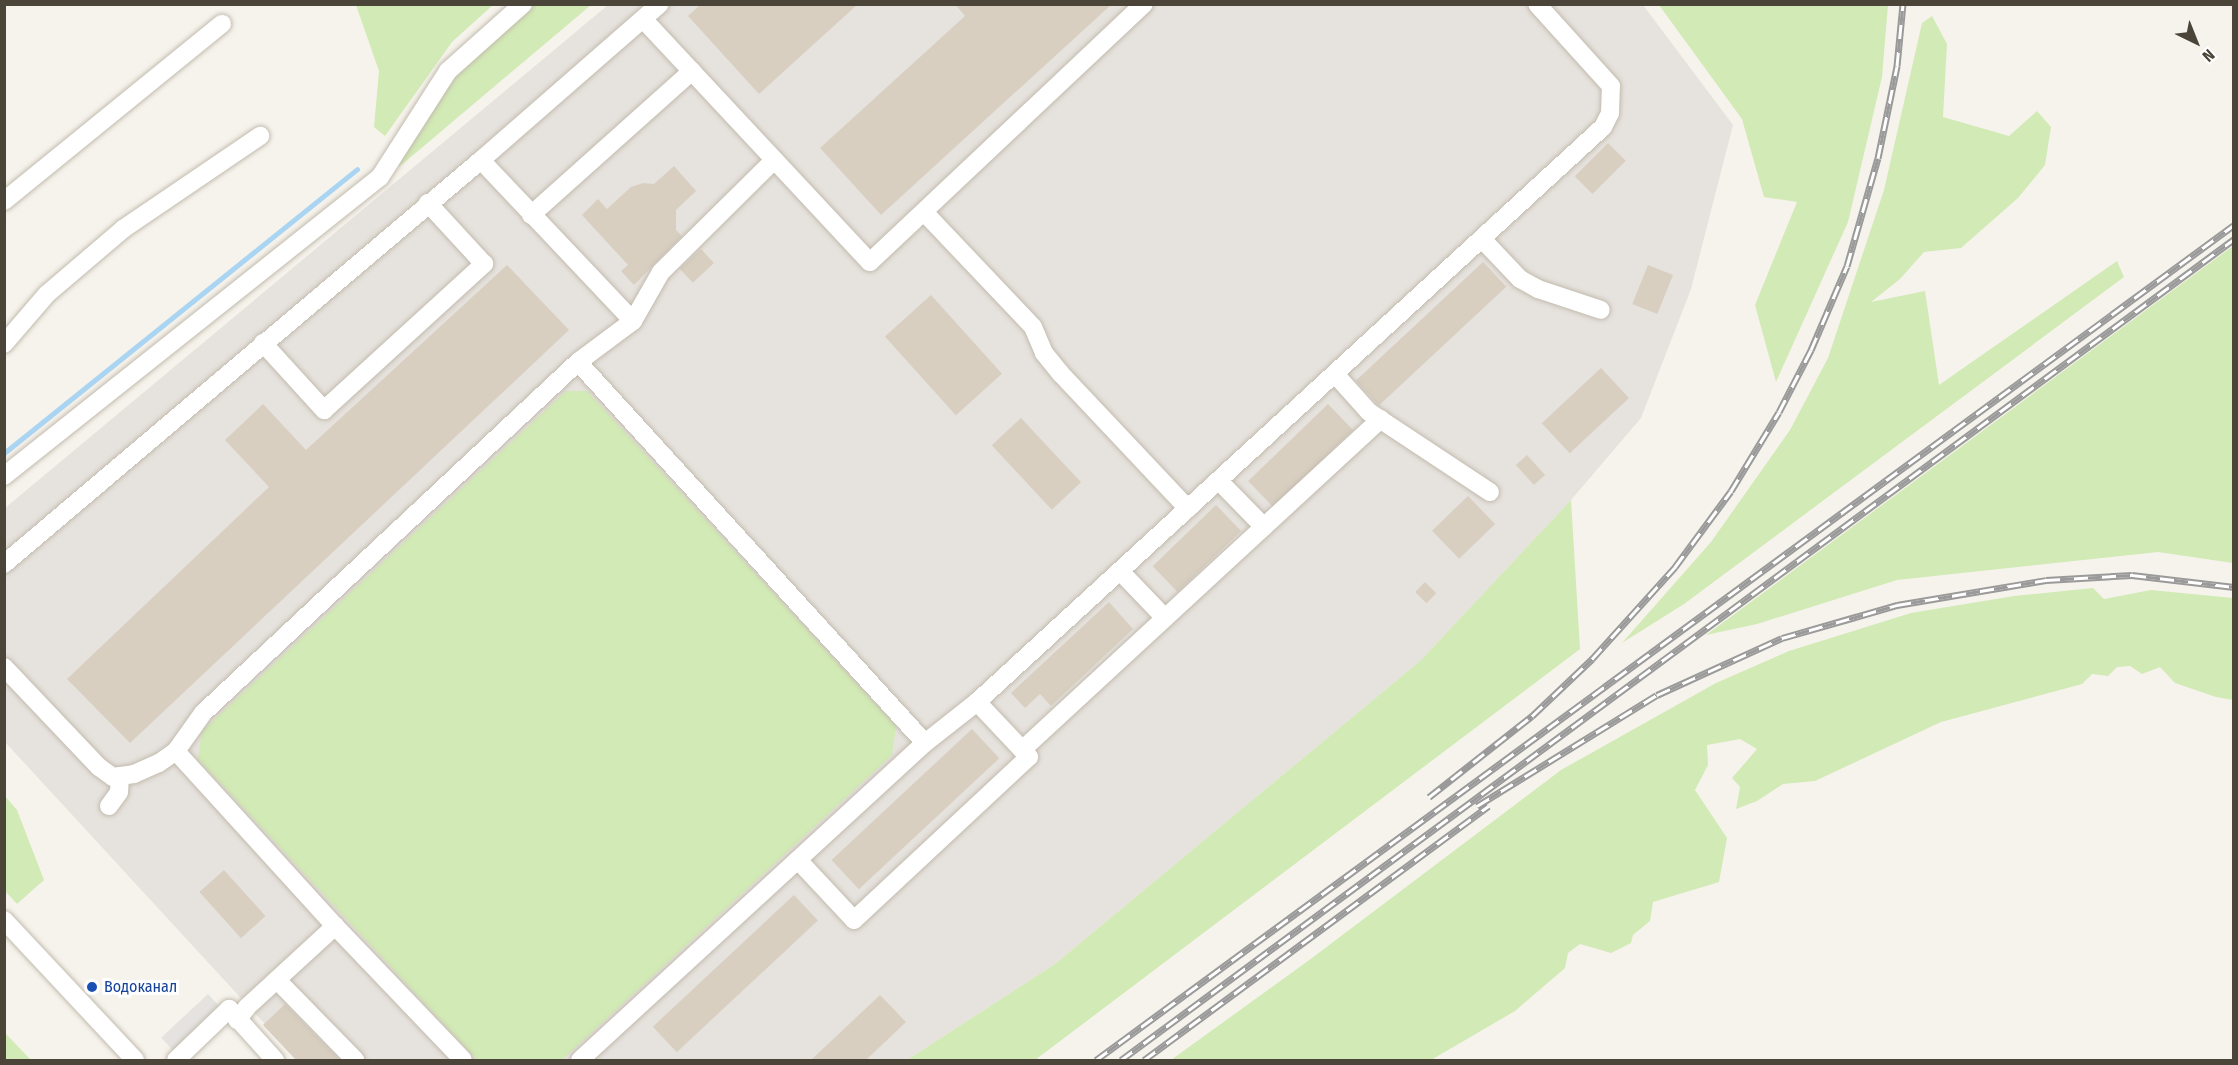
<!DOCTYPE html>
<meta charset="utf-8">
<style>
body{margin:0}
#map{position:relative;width:2238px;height:1065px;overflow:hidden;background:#f6f3ec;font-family:"Fira Sans Condensed",sans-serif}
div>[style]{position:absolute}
.industrial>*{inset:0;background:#e6e2dd}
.green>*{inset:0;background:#d2eab5}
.parking>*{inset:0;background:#e5e3e0;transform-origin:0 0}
.stream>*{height:5px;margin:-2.5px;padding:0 2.5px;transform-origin:2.5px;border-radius:2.5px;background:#a9d4f2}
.building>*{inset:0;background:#d8cfc1;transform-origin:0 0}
.roads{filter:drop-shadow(0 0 2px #c2bbae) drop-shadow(0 0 2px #c2bbae)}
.minor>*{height:18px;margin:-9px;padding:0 9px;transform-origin:9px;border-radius:9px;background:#fff}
.rail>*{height:7px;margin-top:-3.5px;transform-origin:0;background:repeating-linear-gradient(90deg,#fff 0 14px,#9a9a9a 0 28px);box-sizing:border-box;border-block:2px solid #9a9a9a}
.dots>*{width:16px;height:16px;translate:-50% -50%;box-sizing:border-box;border:3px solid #fff;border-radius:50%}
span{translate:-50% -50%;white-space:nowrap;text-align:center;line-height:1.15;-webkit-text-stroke:6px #fff;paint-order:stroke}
.transit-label{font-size:16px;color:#164399}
.left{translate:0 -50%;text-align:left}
.frame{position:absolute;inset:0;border:6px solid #4b4439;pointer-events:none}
.north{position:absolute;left:2166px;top:12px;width:60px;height:60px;-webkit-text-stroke:4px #fff;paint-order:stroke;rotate:137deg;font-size:16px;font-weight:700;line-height:24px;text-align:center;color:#4b4439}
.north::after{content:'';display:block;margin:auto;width:21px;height:27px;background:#4b4439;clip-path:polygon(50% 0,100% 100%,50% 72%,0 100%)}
</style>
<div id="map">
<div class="industrial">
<div style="clip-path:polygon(608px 5px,1643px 5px,1733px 125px,1691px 289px,1641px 418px,1571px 500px,1420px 661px,1055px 964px,907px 1060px,298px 1060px,5px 742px,5px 508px)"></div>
</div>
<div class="green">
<div style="clip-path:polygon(356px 5px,356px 4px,493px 5px,452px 42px,385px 136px,374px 127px,379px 71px)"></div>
<div style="clip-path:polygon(530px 5px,591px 5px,399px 167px,406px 141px,449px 74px)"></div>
<div style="clip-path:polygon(1659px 5px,1888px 5px,1882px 77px,1848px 222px,1776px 382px,1755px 305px,1797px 202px,1764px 197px,1742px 119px)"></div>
<div style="clip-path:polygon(1932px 16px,1947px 44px,1943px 117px,2009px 136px,2037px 111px,2051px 127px,2045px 165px,2018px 198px,1961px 248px,1924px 252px,1900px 279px,1871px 302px,1925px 291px,1939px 385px,2117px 261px,2124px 277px,1684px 604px,1622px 643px,1711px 542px,1790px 430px,1828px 358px,1884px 190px,1922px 23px)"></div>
<div style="clip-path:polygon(2233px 246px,2233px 563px,2158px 552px,1897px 580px,1757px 624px,1706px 635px)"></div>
<div style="clip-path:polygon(566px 391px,587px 391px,896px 726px,892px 755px,562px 1060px,477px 1060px,198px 759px,202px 731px)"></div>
<div style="clip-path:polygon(1571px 500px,1580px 649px,1035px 1060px,907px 1060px,1055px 964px,1420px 661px)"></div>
<div style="clip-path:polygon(2093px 588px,2104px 599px,2151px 590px,2233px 598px,2233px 700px,2216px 697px,2175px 683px,2160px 667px,2142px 674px,2130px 666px,2117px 667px,2108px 676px,2092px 674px,2082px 684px,1941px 722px,1815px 781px,1783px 784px,1757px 801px,1736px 809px,1740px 787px,1732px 778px,1757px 749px,1740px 739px,1707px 745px,1708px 765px,1695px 790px,1727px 838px,1719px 882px,1653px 902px,1650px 921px,1633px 935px,1631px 943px,1611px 953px,1580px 944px,1568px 953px,1565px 968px,1515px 1011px,1431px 1060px,1171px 1060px,1312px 958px,1561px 770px,1716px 683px,1789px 651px,1911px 613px,2014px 596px)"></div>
<div style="clip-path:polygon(5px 796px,17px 810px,44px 880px,17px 904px,5px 891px)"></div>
<div style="clip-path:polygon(4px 1033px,5px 1033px,31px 1060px,5px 1060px)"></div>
</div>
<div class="parking">
<div style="left:208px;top:994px;width:18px;height:64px;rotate:47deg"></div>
</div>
<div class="stream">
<div style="left:4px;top:453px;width:453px;rotate:-38.8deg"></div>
</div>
<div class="building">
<div style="clip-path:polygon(701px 4px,858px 4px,759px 94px,688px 16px)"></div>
<div style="clip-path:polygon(955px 4px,1112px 4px,881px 215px,820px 148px,965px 16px)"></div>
<div style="left:1608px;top:143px;width:25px;height:47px;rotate:45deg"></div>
<div style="clip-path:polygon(674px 166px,696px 191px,676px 210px,676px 230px,682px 236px,634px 285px,621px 271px,628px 265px,582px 215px,598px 199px,607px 209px,631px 187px,643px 183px,654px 184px)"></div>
<div style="left:701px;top:249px;width:19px;height:29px;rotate:47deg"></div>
<div style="left:1483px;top:262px;width:34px;height:174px;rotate:47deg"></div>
<div style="clip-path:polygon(507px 265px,569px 330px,130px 743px,67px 679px,269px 487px,225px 440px,263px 404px,306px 450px)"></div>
<div style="left:1648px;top:265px;width:27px;height:42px;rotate:22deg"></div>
<div style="left:931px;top:295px;width:106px;height:62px;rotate:48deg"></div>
<div style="left:1601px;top:368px;width:41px;height:81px;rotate:47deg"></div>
<div style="left:1328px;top:404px;width:36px;height:111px;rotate:46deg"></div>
<div style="left:1021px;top:418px;width:88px;height:40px;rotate:47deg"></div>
<div style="left:1527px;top:455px;width:27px;height:15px;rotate:48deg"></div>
<div style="left:1468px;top:496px;width:39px;height:50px;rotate:46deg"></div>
<div style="left:1216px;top:505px;width:36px;height:88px;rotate:46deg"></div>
<div style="left:1425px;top:582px;width:16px;height:14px;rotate:45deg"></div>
<div style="clip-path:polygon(1109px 602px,1133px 629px,1051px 706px,1040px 694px,1025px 708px,1011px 693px)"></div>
<div style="left:972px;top:729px;width:40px;height:192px;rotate:47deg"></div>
<div style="left:224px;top:870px;width:62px;height:33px;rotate:48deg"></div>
<div style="left:794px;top:895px;width:35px;height:193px;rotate:47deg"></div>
<div style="clip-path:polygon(880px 995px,906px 1022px,866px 1060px,811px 1060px)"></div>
<div style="clip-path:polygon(285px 1004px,340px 1060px,296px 1060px,263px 1025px)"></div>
</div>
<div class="roads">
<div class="minor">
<div style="left:644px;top:20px;width:331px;rotate:47deg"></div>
<div style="left:870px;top:262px;width:376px;rotate:-43.3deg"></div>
<div style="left:4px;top:201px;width:281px;rotate:-39.1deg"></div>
<div style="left:924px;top:212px;width:158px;rotate:46.5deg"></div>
<div style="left:1033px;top:327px;width:28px;rotate:67deg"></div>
<div style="left:1044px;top:353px;width:27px;rotate:51deg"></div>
<div style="left:1061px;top:374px;width:185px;rotate:46.7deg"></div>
<div style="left:531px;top:215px;width:216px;rotate:-41.8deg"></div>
<div style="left:1482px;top:239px;width:55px;rotate:46.5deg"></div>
<div style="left:1520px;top:279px;width:21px;rotate:29deg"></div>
<div style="left:1538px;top:289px;width:66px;rotate:18.4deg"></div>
<div style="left:633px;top:321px;width:56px;rotate:-60.3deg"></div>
<div style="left:661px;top:272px;width:159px;rotate:-44.7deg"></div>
<div style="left:263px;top:343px;width:91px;rotate:47.7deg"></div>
<div style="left:324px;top:410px;width:217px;rotate:-42.4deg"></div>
<div style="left:484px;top:264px;width:83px;rotate:-132.6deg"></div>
<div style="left:4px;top:344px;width:66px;rotate:-49.3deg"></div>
<div style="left:47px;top:294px;width:100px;rotate:-40.5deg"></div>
<div style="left:123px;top:229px;width:166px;rotate:-34.2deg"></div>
<div style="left:578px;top:362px;width:515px;rotate:47.67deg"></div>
<div style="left:1335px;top:374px;width:51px;rotate:48.2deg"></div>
<div style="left:1369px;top:412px;width:145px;rotate:33.5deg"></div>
<div style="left:4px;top:476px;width:480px;rotate:-38.5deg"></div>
<div style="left:380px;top:177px;width:126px;rotate:-57.3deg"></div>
<div style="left:448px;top:71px;width:101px;rotate:-41.8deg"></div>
<div style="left:1219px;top:481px;width:64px;rotate:45.6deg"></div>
<div style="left:4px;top:564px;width:625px;rotate:-40.26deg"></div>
<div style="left:481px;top:160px;width:237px;rotate:-41.1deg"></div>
<div style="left:1120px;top:571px;width:65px;rotate:46.2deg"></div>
<div style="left:4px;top:667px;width:138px;rotate:46.5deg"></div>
<div style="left:99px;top:767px;width:17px;rotate:36deg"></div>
<div style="left:113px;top:777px;width:21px;rotate:-8deg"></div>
<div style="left:134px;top:774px;width:27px;rotate:-24deg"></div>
<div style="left:159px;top:763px;width:21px;rotate:-35deg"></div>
<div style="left:1022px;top:750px;width:488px;rotate:-42.7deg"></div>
<div style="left:109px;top:806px;width:17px;rotate:-54deg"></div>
<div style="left:119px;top:792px;width:16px;rotate:-86deg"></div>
<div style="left:798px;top:860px;width:82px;rotate:47deg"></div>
<div style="left:854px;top:920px;width:239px;rotate:-43deg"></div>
<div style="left:1029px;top:757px;width:76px;rotate:-133.4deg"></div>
<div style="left:4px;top:920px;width:192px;rotate:46.9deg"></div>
<div style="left:335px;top:926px;width:185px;rotate:46.3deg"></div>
<div style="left:277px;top:980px;width:112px;rotate:45.7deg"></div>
<div style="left:237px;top:1020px;width:16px;rotate:-52deg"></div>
<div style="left:247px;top:1007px;width:120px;rotate:-42.6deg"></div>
<div style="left:335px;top:926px;width:236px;rotate:-132.3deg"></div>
<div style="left:176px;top:751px;width:47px;rotate:-54.6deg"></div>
<div style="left:203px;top:713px;width:514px;rotate:-43.11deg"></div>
<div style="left:578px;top:362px;width:69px;rotate:-36.7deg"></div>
<div style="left:633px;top:321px;width:221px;rotate:-133.4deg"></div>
<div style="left:176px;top:1060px;width:74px;rotate:-43.9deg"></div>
<div style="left:229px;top:1009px;width:69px;rotate:48deg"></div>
<div style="left:580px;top:1060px;width:469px;rotate:-42.6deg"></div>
<div style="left:925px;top:743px;width:66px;rotate:-38.3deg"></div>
<div style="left:977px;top:702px;width:850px;rotate:-42.57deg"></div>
<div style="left:1603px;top:127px;width:16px;rotate:-63deg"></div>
<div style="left:1610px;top:113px;width:27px;rotate:-88deg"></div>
<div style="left:1611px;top:86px;width:110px;rotate:-132.1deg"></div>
</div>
</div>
<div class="rail">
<div style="left:1429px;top:797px;width:131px;rotate:-38.2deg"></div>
<div style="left:1532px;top:716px;width:83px;rotate:-43.5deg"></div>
<div style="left:1592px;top:659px;width:124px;rotate:-47.9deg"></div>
<div style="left:1675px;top:567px;width:94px;rotate:-53.6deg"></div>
<div style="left:1731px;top:491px;width:92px;rotate:-58.7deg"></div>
<div style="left:1779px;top:412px;width:70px;rotate:-62.7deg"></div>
<div style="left:1811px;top:350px;width:91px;rotate:-66.8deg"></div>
<div style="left:1847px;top:266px;width:112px;rotate:-74deg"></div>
<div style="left:1878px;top:158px;width:94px;rotate:-78.3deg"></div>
<div style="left:1897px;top:66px;width:62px;rotate:-84.5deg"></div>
<div style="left:1477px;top:806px;width:211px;rotate:-31.7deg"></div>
<div style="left:1657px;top:695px;width:137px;rotate:-24.5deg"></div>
<div style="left:1782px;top:638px;width:120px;rotate:-16deg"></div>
<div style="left:1897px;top:605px;width:151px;rotate:-9.5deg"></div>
<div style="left:2046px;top:580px;width:86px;rotate:-3.3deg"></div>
<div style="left:2132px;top:575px;width:103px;rotate:6.7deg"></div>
<div style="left:1096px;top:1060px;width:1411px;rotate:-36.27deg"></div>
<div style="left:1121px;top:1060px;width:1383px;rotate:-36.41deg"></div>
<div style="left:1144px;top:1060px;width:428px;rotate:-36.4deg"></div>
</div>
<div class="dots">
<div style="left:92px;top:987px;background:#1a4fb4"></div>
</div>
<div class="transit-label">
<span class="left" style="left:104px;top:987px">Водоканал</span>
</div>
<div class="frame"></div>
<div class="north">N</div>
</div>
